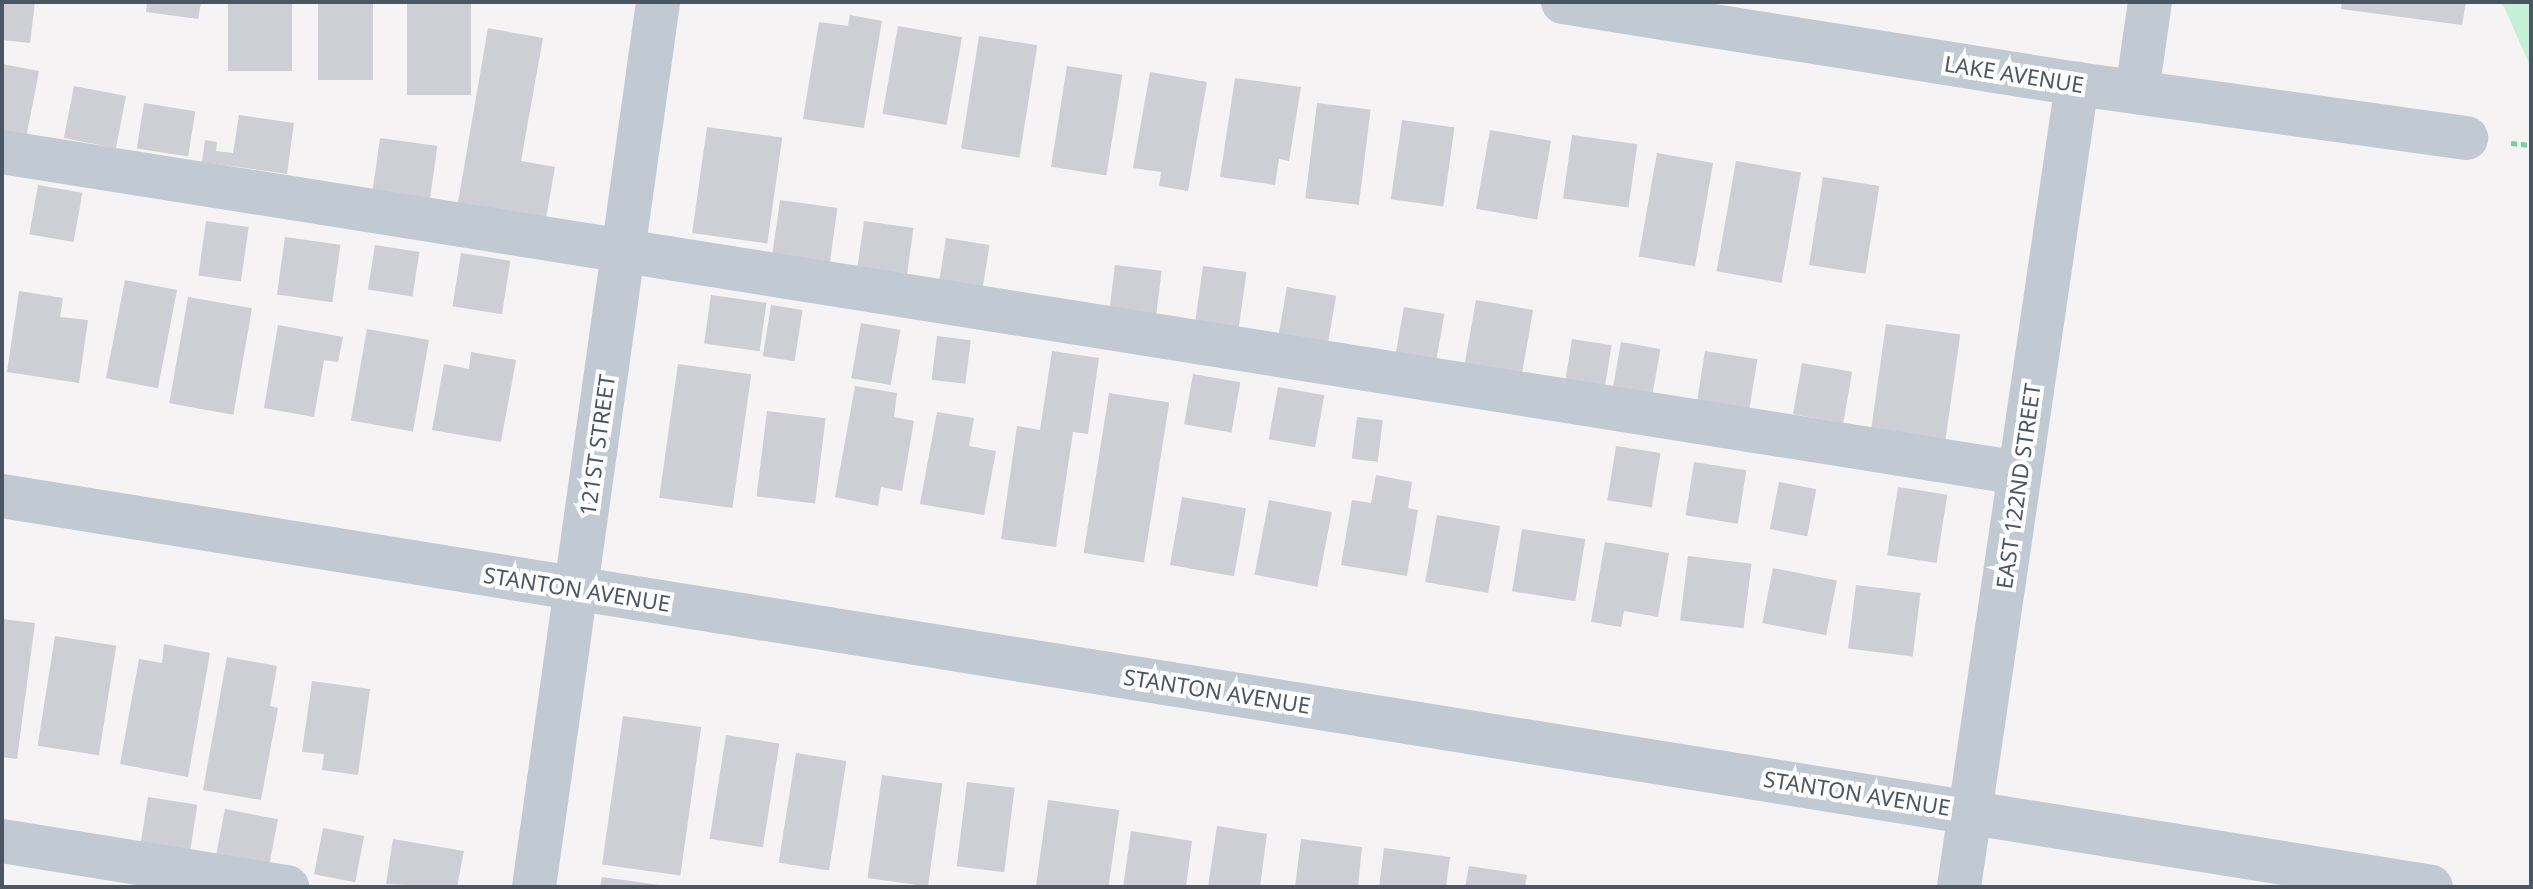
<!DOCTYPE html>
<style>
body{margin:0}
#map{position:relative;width:2533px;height:889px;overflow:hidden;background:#f5f3f3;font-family:"Noto Sans",sans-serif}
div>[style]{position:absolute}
.green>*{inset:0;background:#c3f1d5}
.building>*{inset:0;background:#cdcfd5;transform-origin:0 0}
.path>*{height:5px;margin-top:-2.5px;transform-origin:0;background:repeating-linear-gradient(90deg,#7ad0a6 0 6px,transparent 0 10px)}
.minor>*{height:44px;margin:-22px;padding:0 22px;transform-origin:22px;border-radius:22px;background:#c1cad2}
span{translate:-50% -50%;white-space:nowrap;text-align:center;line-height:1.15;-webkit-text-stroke:8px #fff;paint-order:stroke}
.street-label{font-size:22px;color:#4a5661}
.frame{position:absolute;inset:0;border:4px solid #4a5661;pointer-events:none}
</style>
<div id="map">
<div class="green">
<div style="clip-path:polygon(2502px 2px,2531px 2px,2531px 68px)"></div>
</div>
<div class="building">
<div style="clip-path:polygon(2px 2px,35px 2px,30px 43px,2px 40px)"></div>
<div style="clip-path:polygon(147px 2px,201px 2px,198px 19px,146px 12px)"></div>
<div style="left:228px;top:2px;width:64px;height:69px"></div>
<div style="left:318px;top:2px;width:55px;height:78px"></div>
<div style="left:407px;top:2px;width:64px;height:93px"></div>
<div style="clip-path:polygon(2342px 2px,2466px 2px,2462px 25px,2341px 9px)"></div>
<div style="clip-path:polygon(850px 15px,882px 21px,864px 128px,803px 119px,819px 22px,848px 26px)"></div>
<div style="left:898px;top:26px;width:65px;height:89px;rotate:10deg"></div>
<div style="clip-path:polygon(488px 28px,543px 38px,521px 161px,555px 167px,545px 224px,457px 208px)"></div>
<div style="left:979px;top:36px;width:59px;height:114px;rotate:9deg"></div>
<div style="clip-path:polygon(2px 64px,39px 71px,26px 138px,2px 133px)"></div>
<div style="left:1067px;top:66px;width:56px;height:102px;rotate:9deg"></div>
<div style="clip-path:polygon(1150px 72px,1207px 82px,1188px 191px,1159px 186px,1161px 172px,1133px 168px)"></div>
<div style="clip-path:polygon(1235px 78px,1301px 87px,1289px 161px,1279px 159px,1275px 185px,1220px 177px)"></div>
<div style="left:74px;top:86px;width:53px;height:53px;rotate:11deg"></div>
<div style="left:144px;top:103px;width:52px;height:46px;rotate:9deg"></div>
<div style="left:1317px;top:103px;width:54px;height:96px;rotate:7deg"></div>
<div style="clip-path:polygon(239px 115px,294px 123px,287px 174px,202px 162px,205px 140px,217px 142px,216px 151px,233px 153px)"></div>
<div style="left:1402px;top:120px;width:53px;height:80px;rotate:8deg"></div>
<div style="left:707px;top:127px;width:76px;height:107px;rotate:8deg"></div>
<div style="left:1490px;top:130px;width:62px;height:80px;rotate:10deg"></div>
<div style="left:1572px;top:135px;width:66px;height:64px;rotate:8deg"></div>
<div style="left:380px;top:138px;width:58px;height:54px;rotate:8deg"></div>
<div style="left:1657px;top:153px;width:57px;height:105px;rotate:10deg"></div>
<div style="left:1736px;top:161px;width:66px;height:112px;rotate:10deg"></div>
<div style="left:1823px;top:177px;width:57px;height:89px;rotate:9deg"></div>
<div style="left:38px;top:185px;width:45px;height:50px;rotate:10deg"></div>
<div style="left:780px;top:200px;width:58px;height:61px;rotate:8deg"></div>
<div style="left:206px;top:221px;width:43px;height:55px;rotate:8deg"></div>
<div style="left:864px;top:221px;width:50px;height:49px;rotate:8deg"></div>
<div style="left:285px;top:237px;width:56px;height:58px;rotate:8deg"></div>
<div style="left:946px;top:238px;width:44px;height:47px;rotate:9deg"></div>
<div style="left:375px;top:245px;width:45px;height:45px;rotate:9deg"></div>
<div style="left:461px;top:253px;width:50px;height:54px;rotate:9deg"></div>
<div style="left:1115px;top:265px;width:47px;height:46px;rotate:7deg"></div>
<div style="left:1203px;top:266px;width:44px;height:58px;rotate:8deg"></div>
<div style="left:125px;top:280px;width:53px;height:100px;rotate:11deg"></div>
<div style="left:1287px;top:287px;width:50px;height:49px;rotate:10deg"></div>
<div style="clip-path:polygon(19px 291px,63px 298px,60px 317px,88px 320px,79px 383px,7px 372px)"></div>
<div style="left:711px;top:295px;width:56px;height:49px;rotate:8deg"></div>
<div style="left:188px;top:297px;width:65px;height:108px;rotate:10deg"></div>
<div style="left:1476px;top:300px;width:58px;height:66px;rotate:10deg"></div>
<div style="left:771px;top:305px;width:32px;height:52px;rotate:9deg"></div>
<div style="left:1404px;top:307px;width:41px;height:46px;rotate:10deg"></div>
<div style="left:861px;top:323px;width:40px;height:56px;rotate:10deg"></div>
<div style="left:1886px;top:324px;width:75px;height:116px;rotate:8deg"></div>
<div style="clip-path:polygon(278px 325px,343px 337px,338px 362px,324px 360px,314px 417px,264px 408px)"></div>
<div style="left:367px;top:329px;width:63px;height:93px;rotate:10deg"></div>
<div style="left:937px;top:336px;width:34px;height:44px;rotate:7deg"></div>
<div style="left:1572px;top:339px;width:40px;height:44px;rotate:9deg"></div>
<div style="left:1621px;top:342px;width:40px;height:49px;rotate:10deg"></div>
<div style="clip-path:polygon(1052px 351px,1099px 358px,1088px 434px,1073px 432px,1056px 547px,1001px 539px,1017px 426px,1040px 430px)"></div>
<div style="left:1705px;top:351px;width:53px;height:52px;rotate:9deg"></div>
<div style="clip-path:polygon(471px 352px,516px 360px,501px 442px,432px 430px,444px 364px,469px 369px)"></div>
<div style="left:1802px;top:363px;width:51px;height:52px;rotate:10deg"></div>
<div style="left:678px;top:364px;width:74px;height:135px;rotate:8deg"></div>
<div style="left:1193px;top:374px;width:48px;height:51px;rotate:10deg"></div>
<div style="clip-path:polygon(855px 386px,897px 393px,894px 417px,914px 421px,902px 491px,881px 487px,878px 506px,835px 497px)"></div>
<div style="left:1278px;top:387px;width:47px;height:53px;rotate:10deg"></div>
<div style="left:1109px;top:393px;width:61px;height:162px;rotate:9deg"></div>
<div style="left:767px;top:411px;width:59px;height:86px;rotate:7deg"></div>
<div style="clip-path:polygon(937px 412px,974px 418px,969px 446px,996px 451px,984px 515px,920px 504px)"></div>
<div style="left:1357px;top:417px;width:26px;height:42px;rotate:7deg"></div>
<div style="left:1616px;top:446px;width:45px;height:55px;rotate:9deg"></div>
<div style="left:1694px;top:462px;width:53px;height:54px;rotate:9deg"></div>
<div style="clip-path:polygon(1376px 475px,1412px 482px,1408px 508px,1418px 510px,1407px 576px,1341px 565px,1352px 500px,1371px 503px)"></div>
<div style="left:1779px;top:482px;width:38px;height:48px;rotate:11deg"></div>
<div style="left:1898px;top:487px;width:50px;height:69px;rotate:9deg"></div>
<div style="left:1182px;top:497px;width:65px;height:69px;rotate:10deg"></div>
<div style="left:1269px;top:500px;width:64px;height:76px;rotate:11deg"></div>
<div style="left:1437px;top:515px;width:64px;height:68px;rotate:10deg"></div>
<div style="left:1522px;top:529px;width:64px;height:63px;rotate:9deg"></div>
<div style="clip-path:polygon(1605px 542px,1669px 553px,1658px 617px,1624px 611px,1621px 627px,1591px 622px)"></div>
<div style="left:1688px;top:556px;width:64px;height:65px;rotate:7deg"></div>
<div style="left:1773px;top:568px;width:65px;height:56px;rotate:11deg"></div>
<div style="left:1856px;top:585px;width:65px;height:64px;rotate:7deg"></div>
<div style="clip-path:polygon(2px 619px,35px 623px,17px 759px,2px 757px)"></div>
<div style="left:55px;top:636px;width:62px;height:111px;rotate:9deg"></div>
<div style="clip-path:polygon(164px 644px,210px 653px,188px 777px,120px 764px,139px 659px,162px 663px)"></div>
<div style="clip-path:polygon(227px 657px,277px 666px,270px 706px,278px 708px,261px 800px,203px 790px)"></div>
<div style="clip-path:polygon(312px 681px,370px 689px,358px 775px,322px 770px,324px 754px,302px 752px)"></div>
<div style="left:623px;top:716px;width:79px;height:150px;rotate:8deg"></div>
<div style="left:726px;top:735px;width:54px;height:105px;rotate:9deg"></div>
<div style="left:796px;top:753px;width:51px;height:111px;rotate:9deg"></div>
<div style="left:882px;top:775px;width:61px;height:104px;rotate:8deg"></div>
<div style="left:967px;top:782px;width:48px;height:85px;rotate:7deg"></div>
<div style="left:148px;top:797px;width:50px;height:49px;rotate:9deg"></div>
<div style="left:1048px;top:800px;width:72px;height:88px;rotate:8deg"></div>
<div style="left:225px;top:809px;width:54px;height:49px;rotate:11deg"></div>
<div style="clip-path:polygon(1217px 826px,1267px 834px,1260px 887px,1208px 887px)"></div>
<div style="left:323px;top:828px;width:42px;height:47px;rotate:11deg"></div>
<div style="clip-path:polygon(1131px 831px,1192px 841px,1186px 887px,1123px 887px)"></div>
<div style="clip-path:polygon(393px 839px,464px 851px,457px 887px,386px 884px)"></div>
<div style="clip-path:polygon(1301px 839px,1362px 847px,1358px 887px,1295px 887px)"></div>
<div style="clip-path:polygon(1384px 848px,1450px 857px,1446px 887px,1379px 887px)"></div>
<div style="clip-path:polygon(1469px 866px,1527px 875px,1525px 887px,1465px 887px)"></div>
<div style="clip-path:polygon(602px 877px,659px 885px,659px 887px,600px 887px)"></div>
</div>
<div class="path">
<div style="left:2511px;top:143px;width:20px;rotate:6deg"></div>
</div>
<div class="minor">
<div style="left:1563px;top:2px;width:520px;rotate:9.06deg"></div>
<div style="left:2077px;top:84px;width:393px;rotate:7.9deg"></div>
<div style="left:2137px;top:92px;width:91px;rotate:-81.8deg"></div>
<div style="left:2px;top:152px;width:2043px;rotate:9.04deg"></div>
<div style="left:2px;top:496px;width:2460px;rotate:9.14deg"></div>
<div style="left:2px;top:841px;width:289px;rotate:9.2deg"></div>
<div style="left:534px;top:887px;width:894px;rotate:-82.02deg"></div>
<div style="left:1959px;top:887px;width:812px;rotate:-81.64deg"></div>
</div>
<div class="street-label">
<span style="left:2014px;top:74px;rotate:9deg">LAKE AVENUE</span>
<span style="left:597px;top:445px;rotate:-82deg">121ST STREET</span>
<span style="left:2018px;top:486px;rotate:-82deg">EAST 122ND STREET</span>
<span style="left:577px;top:589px;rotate:9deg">STANTON AVENUE</span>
<span style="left:1217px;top:691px;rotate:9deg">STANTON AVENUE</span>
<span style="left:1857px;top:793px;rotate:9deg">STANTON AVENUE</span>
</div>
<div class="frame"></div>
</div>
